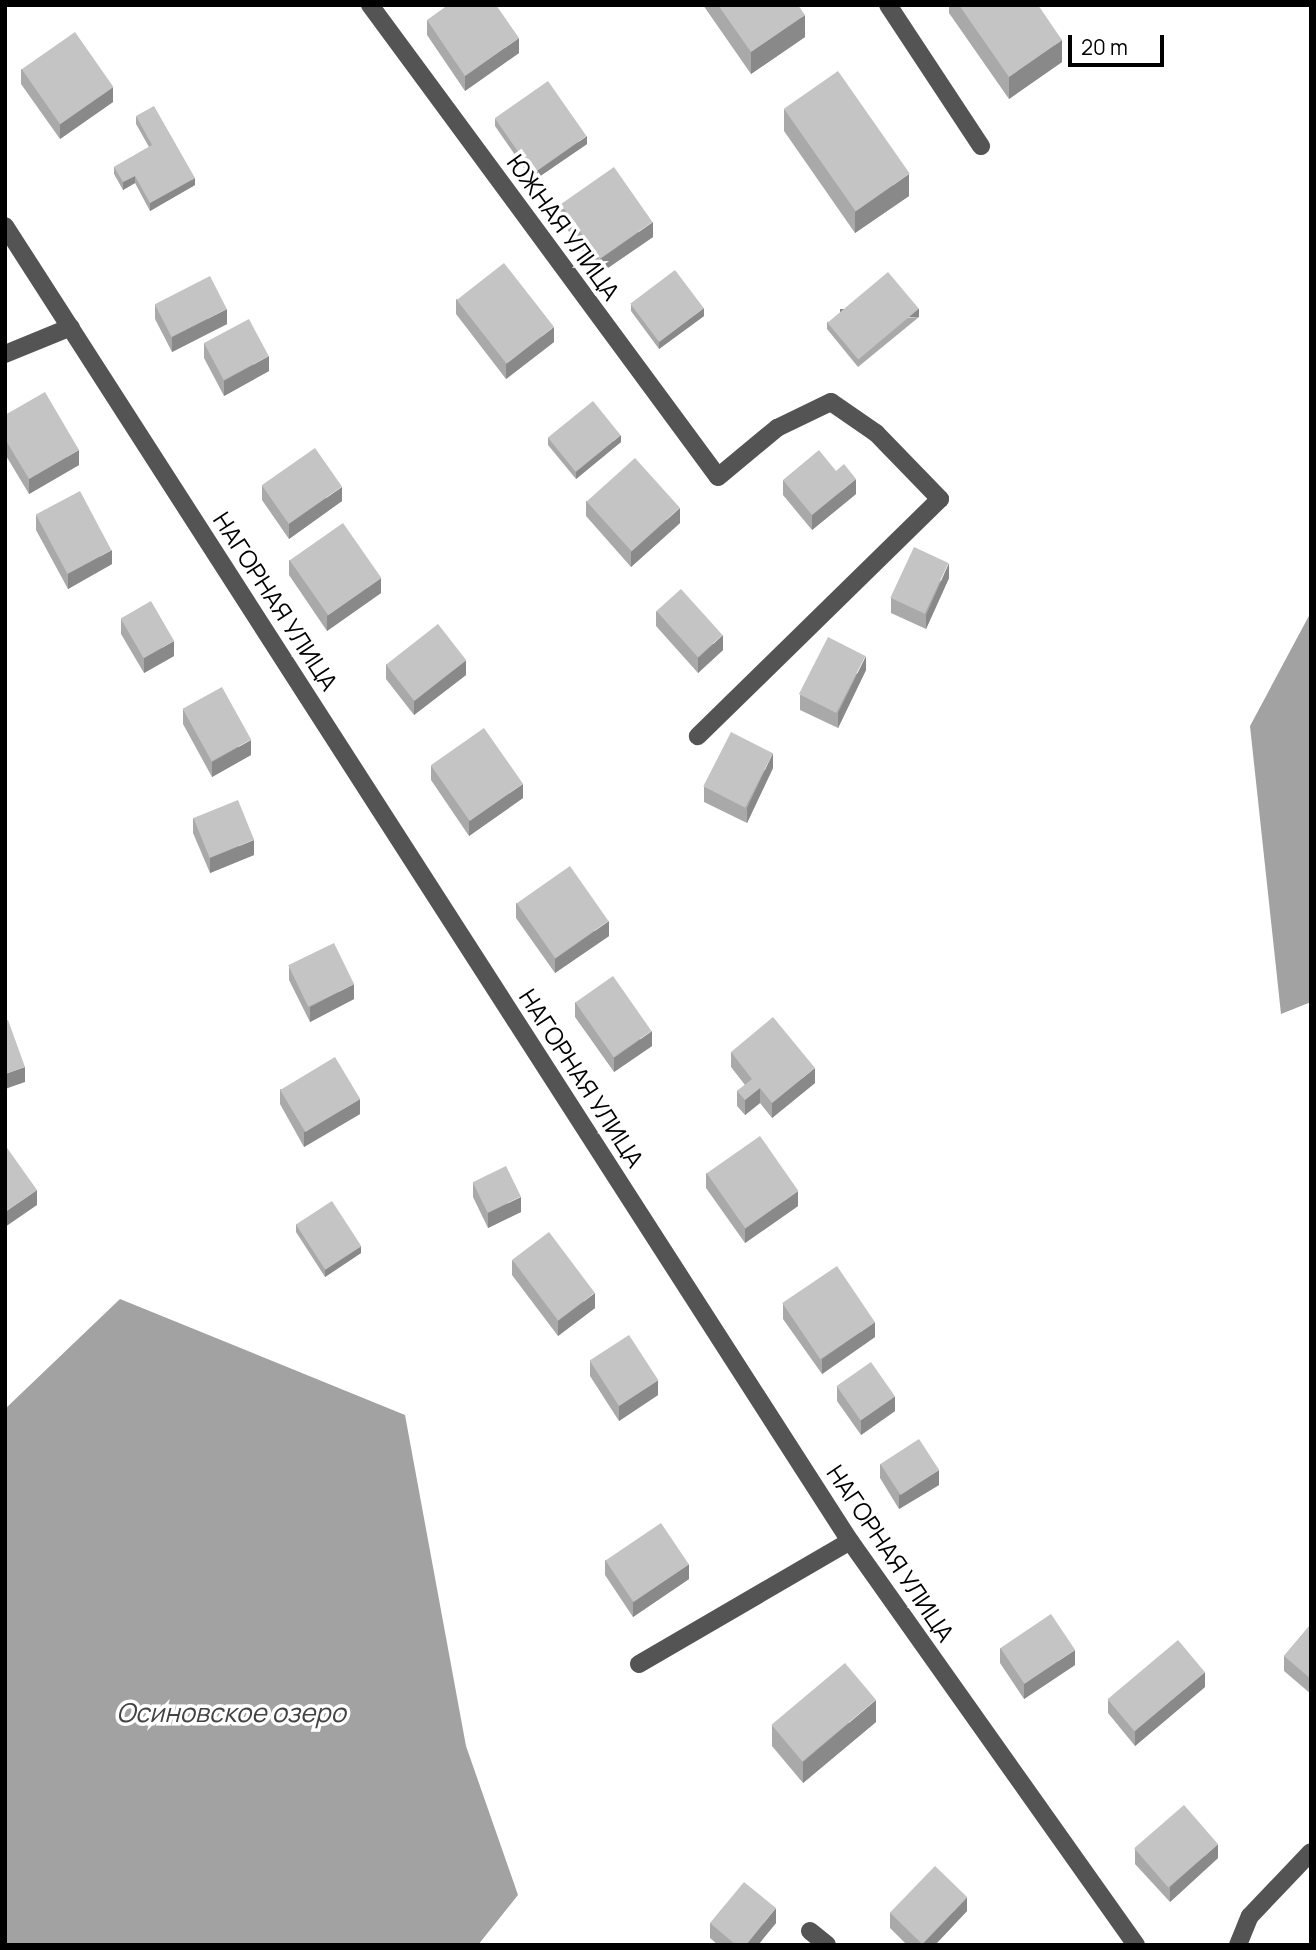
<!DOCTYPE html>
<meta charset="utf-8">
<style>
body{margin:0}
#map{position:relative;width:1316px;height:1950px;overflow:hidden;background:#fff;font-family:Manrope,sans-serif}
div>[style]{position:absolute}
.water>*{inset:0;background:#a2a2a2}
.minor>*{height:18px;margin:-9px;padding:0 9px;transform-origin:9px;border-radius:9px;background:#545454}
.wall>*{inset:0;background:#a9a9a9}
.shaded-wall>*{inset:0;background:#898989;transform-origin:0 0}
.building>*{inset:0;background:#c4c4c4;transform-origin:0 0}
span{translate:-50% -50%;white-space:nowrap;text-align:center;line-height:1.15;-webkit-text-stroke:7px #fff;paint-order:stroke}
.street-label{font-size:24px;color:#000}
.water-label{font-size:26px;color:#434343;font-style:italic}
.frame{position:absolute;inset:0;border:7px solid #000;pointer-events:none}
.scale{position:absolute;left:1068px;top:35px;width:96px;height:32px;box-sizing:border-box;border:4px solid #000;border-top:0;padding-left:9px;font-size:21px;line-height:24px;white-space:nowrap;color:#000;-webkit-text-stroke:5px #fff;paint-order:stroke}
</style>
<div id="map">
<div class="water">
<div style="clip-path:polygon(1311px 612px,1311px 1002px,1281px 1014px,1250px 726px)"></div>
<div style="clip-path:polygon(120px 1299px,405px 1415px,466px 1746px,518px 1895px,478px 1945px,5px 1945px,5px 1409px)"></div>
</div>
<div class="minor">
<div style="left:370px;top:5px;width:586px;rotate:53.6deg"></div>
<div style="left:718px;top:477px;width:77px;rotate:-39.7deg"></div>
<div style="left:777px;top:428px;width:60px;rotate:-25.7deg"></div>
<div style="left:831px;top:402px;width:55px;rotate:34.6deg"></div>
<div style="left:876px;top:433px;width:92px;rotate:45.9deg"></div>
<div style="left:940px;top:499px;width:339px;rotate:135.6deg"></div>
<div style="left:888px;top:5px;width:169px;rotate:56.6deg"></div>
<div style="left:5px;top:226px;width:1563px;rotate:57.28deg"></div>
<div style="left:850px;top:1541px;width:495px;rotate:54.7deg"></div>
<div style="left:5px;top:354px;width:71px;rotate:-22.2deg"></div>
<div style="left:639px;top:1664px;width:244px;rotate:-30.2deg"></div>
<div style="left:810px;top:1931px;width:22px;rotate:39deg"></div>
<div style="left:1238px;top:1945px;width:31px;rotate:-68deg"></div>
<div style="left:1250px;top:1916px;width:88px;rotate:-46.4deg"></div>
</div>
<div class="wall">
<div style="clip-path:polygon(703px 5px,798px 5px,805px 37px,751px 74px)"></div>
<div style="clip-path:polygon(949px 5px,1038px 5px,1062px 62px,1009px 99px,949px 13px)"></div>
<div style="clip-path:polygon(427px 20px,519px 53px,465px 91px,427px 35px)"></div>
<div style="clip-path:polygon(21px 69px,113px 102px,60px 139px,21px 84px)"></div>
<div style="clip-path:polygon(784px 109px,909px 196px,855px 233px,784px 131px)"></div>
<div style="clip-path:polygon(136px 116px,195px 185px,150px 211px,135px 183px,123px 190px,114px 174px,114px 167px,149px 147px,136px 124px)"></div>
<div style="clip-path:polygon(495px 118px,587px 144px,533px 181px,495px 126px)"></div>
<div style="clip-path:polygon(560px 204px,653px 237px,599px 274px,560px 219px)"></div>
<div style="clip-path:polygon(456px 299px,554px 342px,506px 379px,456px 314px)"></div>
<div style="clip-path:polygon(155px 304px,227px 324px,172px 352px,155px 319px)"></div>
<div style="clip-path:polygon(631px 304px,704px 316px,659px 349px,631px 311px)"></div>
<div style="clip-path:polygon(919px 317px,858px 367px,827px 329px,827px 322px)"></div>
<div style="clip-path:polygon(204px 343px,269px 371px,224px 396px,204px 358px)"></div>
<div style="clip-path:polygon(5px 415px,79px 465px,29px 494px,5px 454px)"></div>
<div style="clip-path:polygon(548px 437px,621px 442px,576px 479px,548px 445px)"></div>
<div style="clip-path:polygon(783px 480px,856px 494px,812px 530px,783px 495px)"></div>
<div style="clip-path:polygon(262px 485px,342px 501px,289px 539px,262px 500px)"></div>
<div style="clip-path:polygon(586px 501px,680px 523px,631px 567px,586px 516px)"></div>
<div style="clip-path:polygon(36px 515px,112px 564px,68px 589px,36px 530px)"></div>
<div style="clip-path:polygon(289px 560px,381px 593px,327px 631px,289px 575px)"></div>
<div style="clip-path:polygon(949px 578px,926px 629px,891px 613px,891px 598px)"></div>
<div style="clip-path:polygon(656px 611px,723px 650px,698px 673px,656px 626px)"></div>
<div style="clip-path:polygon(121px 619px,174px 656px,144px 673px,121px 634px)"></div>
<div style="clip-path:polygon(386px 664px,466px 675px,414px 715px,386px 679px)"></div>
<div style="clip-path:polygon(866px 670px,838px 728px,800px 710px,800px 695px)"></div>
<div style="clip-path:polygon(183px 709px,251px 755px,212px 777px,183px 724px)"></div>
<div style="clip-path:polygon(431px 766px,523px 798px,469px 836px,431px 780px)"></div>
<div style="clip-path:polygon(773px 768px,747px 823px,704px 802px,704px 787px)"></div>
<div style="clip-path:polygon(193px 818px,254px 855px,210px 873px,193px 833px)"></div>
<div style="clip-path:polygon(516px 903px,609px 936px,555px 973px,516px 918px)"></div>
<div style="clip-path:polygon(289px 966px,354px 999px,310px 1022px,289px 980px)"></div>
<div style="clip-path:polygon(575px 1002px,652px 1046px,614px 1072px,575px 1017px)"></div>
<div style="clip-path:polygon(731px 1052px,815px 1083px,772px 1118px,760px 1103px,745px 1115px,737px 1106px,737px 1091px,745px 1085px,731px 1067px)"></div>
<div style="clip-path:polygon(280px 1089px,360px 1114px,304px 1147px,280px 1104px)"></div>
<div style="clip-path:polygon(706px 1173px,798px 1206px,745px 1243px,706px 1188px)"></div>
<div style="clip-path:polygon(473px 1182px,521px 1212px,488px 1228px,473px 1197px)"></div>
<div style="clip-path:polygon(296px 1224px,361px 1253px,325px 1277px,296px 1232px)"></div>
<div style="clip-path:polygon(512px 1260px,595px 1308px,558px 1336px,512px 1275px)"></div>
<div style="clip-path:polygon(783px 1304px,875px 1337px,822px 1374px,783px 1319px)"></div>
<div style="clip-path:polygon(590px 1361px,658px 1395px,619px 1421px,590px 1376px)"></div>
<div style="clip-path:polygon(837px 1386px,895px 1411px,861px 1435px,837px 1401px)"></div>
<div style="clip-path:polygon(880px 1464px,939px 1485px,899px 1509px,880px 1478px)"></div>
<div style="clip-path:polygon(605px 1560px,689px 1579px,633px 1617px,605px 1575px)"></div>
<div style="clip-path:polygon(1311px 1624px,1311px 1694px,1284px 1671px,1284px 1656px)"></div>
<div style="clip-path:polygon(1000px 1648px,1075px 1665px,1024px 1699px,1000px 1663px)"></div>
<div style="clip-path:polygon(1205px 1687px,1135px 1746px,1108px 1713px,1108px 1699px)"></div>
<div style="clip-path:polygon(876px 1722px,803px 1783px,772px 1746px,772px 1725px)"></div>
<div style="clip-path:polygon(1135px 1849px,1218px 1858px,1170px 1902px,1135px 1864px)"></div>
<div style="clip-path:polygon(967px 1911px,935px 1945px,907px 1945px,890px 1928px,890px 1913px)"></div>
<div style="clip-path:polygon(710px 1923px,776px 1923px,758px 1945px,718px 1945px,710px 1938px)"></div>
</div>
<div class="shaded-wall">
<div style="clip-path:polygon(805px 15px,805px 37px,751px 74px,751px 52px)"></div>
<div style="clip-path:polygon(519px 38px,519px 53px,465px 91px,465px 76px)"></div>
<div style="clip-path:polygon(1062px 40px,1062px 62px,1009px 99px,1009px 77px)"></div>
<div style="clip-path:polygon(113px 87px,113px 102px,60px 139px,60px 124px)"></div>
<div style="clip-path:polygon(587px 136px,587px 144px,533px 181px,533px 174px)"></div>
<div style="clip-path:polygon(909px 174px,909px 196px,855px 233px,855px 212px)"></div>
<div style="clip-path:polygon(135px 176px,135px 183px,123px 190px,123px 182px)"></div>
<div style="clip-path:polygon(195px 178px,195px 185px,150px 211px,150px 203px)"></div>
<div style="clip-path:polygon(653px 222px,653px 237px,599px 274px,599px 260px)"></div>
<div style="clip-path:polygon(704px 308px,704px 316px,659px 349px,659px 342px)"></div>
<div style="clip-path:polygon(227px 309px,227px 324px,172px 352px,172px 337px)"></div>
<div style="left:919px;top:309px;width:8px;height:79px;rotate:90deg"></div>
<div style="clip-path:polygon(554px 327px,554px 342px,506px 379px,506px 364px)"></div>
<div style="clip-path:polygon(269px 356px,269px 371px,224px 396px,224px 381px)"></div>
<div style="clip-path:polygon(621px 435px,621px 442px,576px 479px,576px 472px)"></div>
<div style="clip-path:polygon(79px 450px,79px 465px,29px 494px,29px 479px)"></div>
<div style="clip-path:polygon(856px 479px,856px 494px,812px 530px,812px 515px)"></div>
<div style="clip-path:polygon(342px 487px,342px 501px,289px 539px,289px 524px)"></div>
<div style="clip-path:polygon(680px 508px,680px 523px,631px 567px,631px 552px)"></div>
<div style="clip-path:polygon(112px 550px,112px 564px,68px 589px,68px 574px)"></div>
<div style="clip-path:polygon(949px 563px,949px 578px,926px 629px,926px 615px)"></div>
<div style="clip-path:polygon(381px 578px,381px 593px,327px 631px,327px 616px)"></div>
<div style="clip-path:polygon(723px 635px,723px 650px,698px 673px,698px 658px)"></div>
<div style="clip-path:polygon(174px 641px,174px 656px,144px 673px,144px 658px)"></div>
<div style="clip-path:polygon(866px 656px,866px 670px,838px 728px,838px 713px)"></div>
<div style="clip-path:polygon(466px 660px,466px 675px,414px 715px,414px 700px)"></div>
<div style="clip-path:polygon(251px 740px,251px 755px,212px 777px,212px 762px)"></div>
<div style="clip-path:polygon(773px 753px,773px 768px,747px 823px,747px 808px)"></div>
<div style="clip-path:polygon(523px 784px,523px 798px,469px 836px,469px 821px)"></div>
<div style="clip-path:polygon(254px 840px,254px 855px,210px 873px,210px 858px)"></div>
<div style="clip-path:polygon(609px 921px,609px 936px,555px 973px,555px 959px)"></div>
<div style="clip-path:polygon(354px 984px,354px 999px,310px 1022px,310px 1007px)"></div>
<div style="clip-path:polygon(652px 1031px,652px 1046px,614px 1072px,614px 1058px)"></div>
<div style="clip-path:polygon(25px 1067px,25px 1082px,5px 1089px,5px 1074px)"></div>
<div style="clip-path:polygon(815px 1068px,815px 1083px,772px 1118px,772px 1103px)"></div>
<div style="clip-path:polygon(760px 1088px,760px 1103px,745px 1115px,745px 1100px)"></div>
<div style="clip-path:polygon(360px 1099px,360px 1114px,304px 1147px,304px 1132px)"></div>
<div style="clip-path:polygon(37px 1190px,37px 1205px,5px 1227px,5px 1212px)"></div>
<div style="clip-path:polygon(798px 1191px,798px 1206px,745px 1243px,745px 1229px)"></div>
<div style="clip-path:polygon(521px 1197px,521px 1212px,488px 1228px,488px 1213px)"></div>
<div style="clip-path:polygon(361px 1246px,361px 1253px,325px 1277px,325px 1269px)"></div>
<div style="clip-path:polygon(595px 1293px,595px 1308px,558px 1336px,558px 1321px)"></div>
<div style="clip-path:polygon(875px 1322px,875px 1337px,822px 1374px,822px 1359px)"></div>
<div style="clip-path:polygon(658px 1380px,658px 1395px,619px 1421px,619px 1406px)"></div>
<div style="clip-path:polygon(895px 1396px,895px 1411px,861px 1435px,861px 1420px)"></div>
<div style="clip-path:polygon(939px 1470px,939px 1485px,899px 1509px,899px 1495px)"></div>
<div style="clip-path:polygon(689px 1564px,689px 1579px,633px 1617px,633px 1602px)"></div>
<div style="clip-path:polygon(1075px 1650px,1075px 1665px,1024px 1699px,1024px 1684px)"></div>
<div style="clip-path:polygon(1205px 1672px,1205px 1687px,1135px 1746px,1135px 1731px)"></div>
<div style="clip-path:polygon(876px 1700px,876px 1722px,803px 1783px,803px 1762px)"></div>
<div style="clip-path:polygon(1218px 1844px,1218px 1858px,1170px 1902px,1170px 1887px)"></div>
<div style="clip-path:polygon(967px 1897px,967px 1911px,935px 1945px,922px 1945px)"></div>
<div style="clip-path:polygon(776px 1908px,776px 1923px,758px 1945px,746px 1945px)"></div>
</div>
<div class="building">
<div style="clip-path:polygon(448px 5px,496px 5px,519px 38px,465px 76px,427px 20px)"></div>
<div style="clip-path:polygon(718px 5px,798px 5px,805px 15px,751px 52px)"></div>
<div style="clip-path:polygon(959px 5px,1038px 5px,1062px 40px,1009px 77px)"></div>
<div style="left:75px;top:32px;width:67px;height:65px;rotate:55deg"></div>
<div style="left:838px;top:71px;width:125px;height:66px;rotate:55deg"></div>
<div style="left:548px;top:81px;width:67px;height:65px;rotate:55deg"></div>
<div style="clip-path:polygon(154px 106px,195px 178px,150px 203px,135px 176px,123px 182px,114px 167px,152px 145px,136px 116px)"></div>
<div style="left:614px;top:167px;width:67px;height:65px;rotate:55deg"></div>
<div style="left:504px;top:263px;width:81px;height:60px;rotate:52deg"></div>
<div style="left:675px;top:270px;width:48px;height:56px;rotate:53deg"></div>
<div style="left:888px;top:272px;width:48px;height:79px;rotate:50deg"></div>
<div style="left:210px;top:276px;width:37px;height:62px;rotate:63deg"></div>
<div style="left:249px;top:319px;width:42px;height:51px;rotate:62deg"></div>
<div style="clip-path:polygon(45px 392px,79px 450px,29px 479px,5px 439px,5px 415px)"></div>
<div style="left:593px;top:401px;width:44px;height:58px;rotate:51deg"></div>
<div style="left:315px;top:448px;width:47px;height:65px;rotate:55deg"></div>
<div style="clip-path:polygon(819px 450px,836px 471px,844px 464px,856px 479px,812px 515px,783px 480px)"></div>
<div style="left:635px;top:458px;width:67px;height:65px;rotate:48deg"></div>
<div style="left:80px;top:491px;width:67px;height:50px;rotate:62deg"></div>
<div style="left:343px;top:523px;width:67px;height:65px;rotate:55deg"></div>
<div style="left:914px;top:547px;width:38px;height:56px;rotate:25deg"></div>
<div style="left:681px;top:589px;width:62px;height:33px;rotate:48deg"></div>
<div style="left:151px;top:601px;width:46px;height:35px;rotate:60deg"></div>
<div style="left:438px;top:624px;width:46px;height:66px;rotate:52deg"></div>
<div style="left:828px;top:637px;width:42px;height:64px;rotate:27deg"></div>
<div style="left:222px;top:687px;width:60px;height:45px;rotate:61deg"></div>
<div style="left:484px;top:728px;width:68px;height:65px;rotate:55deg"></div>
<div style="left:731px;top:732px;width:47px;height:61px;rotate:27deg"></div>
<div style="left:238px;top:800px;width:43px;height:48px;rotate:68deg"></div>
<div style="left:570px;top:866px;width:67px;height:65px;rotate:55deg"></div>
<div style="left:334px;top:943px;width:46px;height:51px;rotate:64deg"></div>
<div style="left:613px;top:976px;width:67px;height:46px;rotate:55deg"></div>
<div style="clip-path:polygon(773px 1017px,815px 1068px,772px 1103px,760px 1088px,745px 1100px,737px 1091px,752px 1079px,731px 1052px)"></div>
<div style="clip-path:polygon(8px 1020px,25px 1067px,5px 1074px,5px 1021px)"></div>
<div style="left:335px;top:1057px;width:49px;height:64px;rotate:59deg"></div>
<div style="left:760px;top:1136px;width:67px;height:65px;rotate:55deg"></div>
<div style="clip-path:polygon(5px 1145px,37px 1190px,5px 1212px)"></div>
<div style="left:506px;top:1166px;width:34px;height:37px;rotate:64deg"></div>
<div style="left:332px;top:1201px;width:54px;height:43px;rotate:57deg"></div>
<div style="left:549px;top:1232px;width:76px;height:46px;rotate:53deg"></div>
<div style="left:837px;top:1266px;width:68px;height:66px;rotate:56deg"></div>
<div style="left:629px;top:1335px;width:54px;height:47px;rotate:57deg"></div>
<div style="left:871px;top:1362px;width:42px;height:42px;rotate:55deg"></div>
<div style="left:919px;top:1439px;width:37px;height:46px;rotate:57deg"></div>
<div style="left:661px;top:1523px;width:50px;height:67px;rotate:56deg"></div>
<div style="left:1051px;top:1614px;width:43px;height:61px;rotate:56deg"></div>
<div style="clip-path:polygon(1311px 1624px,1311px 1679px,1284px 1656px)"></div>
<div style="left:1178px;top:1640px;width:42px;height:92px;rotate:50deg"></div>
<div style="left:845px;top:1663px;width:48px;height:96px;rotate:50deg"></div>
<div style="left:1184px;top:1805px;width:52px;height:66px;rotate:49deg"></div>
<div style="left:935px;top:1866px;width:45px;height:65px;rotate:44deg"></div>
<div style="clip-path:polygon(744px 1882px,776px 1908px,746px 1945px,736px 1945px,710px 1923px)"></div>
</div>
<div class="street-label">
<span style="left:564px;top:227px;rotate:54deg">ЮЖНАЯ УЛИЦА</span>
<span style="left:276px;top:601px;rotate:57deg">НАГОРНАЯ УЛИЦА</span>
<span style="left:582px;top:1078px;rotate:57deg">НАГОРНАЯ УЛИЦА</span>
<span style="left:891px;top:1553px;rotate:56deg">НАГОРНАЯ УЛИЦА</span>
</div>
<div class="water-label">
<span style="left:231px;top:1713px">Осиновское озеро</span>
</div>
<div class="frame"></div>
<div class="scale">20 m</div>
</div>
